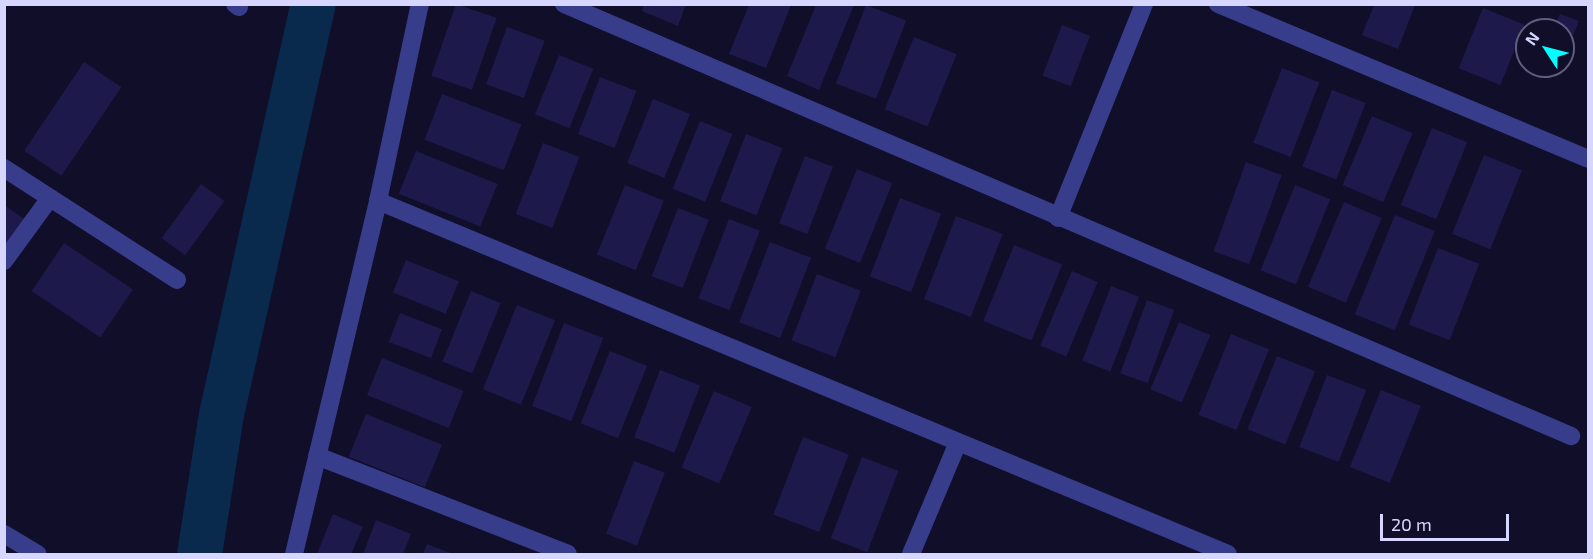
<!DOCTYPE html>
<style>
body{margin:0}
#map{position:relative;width:1593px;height:559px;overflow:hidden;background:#100e29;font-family:"Exo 2",sans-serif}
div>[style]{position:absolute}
.canal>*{height:45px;margin:-22.5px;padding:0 22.5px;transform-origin:22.5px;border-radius:22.5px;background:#09294d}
.building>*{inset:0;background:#1e194b;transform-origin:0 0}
.minor>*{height:18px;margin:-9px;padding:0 9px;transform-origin:9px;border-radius:9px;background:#373c8b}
span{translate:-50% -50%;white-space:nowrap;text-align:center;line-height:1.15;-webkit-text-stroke:4.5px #100e29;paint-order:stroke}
.frame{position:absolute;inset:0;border:6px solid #d7d6ff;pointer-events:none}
.north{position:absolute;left:1515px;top:18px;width:60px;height:60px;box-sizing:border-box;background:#100e29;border:2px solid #605e7f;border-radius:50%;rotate:306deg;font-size:16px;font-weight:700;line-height:24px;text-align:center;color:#d7d6ff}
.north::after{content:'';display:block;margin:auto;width:21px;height:27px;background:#02feff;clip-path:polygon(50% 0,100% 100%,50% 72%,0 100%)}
.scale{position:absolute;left:1380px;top:514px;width:129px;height:27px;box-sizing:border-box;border:3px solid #d7d6ff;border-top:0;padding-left:8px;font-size:18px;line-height:21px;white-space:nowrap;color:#d7d6ff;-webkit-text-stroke:4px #100e29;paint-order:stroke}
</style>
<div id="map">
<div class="canal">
<div style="left:199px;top:554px;width:142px;rotate:-81.1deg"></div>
<div style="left:221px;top:414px;width:420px;rotate:-77.4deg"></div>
</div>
<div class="building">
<div style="left:456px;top:4px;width:43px;height:76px;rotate:19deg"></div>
<div style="clip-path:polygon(644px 4px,686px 4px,678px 26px,642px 11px)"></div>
<div style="clip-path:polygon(749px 5px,791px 5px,766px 68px,729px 54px)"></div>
<div style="clip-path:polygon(816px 5px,854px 5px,819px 90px,787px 76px)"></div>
<div style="left:866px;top:5px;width:43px;height:84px;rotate:21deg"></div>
<div style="clip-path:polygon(1374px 5px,1415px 5px,1398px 49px,1362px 35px)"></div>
<div style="left:1483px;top:8px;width:45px;height:65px;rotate:22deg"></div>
<div style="clip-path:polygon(1560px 14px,1579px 21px,1568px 48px,1563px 46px,1563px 30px,1553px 30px)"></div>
<div style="left:1062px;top:25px;width:30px;height:54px;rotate:21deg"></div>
<div style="left:507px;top:27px;width:40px;height:61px;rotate:20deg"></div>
<div style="left:914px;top:37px;width:46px;height:78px;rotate:22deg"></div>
<div style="left:559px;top:55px;width:37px;height:64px;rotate:22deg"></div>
<div style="left:84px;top:62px;width:45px;height:107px;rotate:34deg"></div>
<div style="left:1282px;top:68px;width:40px;height:80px;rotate:21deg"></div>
<div style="left:600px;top:77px;width:39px;height:61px;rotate:21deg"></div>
<div style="left:1332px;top:90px;width:36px;height:82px;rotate:21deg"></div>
<div style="left:442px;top:94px;width:85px;height:49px;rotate:21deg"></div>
<div style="left:653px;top:99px;width:40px;height:69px;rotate:22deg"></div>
<div style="left:1372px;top:116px;width:44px;height:75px;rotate:23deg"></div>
<div style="left:700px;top:121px;width:35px;height:73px;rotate:22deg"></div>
<div style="left:1432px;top:128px;width:38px;height:83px;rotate:22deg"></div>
<div style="left:746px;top:134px;width:39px;height:72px;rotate:21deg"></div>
<div style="left:543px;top:143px;width:39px;height:76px;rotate:21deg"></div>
<div style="left:416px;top:151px;width:88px;height:46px;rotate:22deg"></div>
<div style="left:1484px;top:155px;width:41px;height:85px;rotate:22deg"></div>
<div style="left:805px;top:156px;width:30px;height:72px;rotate:21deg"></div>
<div style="left:1246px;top:162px;width:38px;height:95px;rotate:20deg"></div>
<div style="left:857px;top:169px;width:38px;height:86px;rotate:22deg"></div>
<div style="left:201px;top:184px;width:29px;height:67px;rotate:36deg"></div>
<div style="left:625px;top:185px;width:42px;height:75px;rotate:22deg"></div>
<div style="left:1295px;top:185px;width:38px;height:92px;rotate:22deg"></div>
<div style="left:900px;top:198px;width:44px;height:84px;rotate:21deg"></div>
<div style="left:1344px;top:202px;width:41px;height:92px;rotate:23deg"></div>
<div style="clip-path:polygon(4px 205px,29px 222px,4px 256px)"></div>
<div style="left:678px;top:208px;width:33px;height:73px;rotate:21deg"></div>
<div style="left:1395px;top:215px;width:43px;height:107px;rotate:22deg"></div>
<div style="left:956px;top:216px;width:50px;height:89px;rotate:21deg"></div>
<div style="left:729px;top:219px;width:33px;height:85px;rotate:21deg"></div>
<div style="left:770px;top:242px;width:44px;height:86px;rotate:21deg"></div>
<div style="left:64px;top:243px;width:83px;height:58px;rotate:34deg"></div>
<div style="left:1014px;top:245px;width:52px;height:82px;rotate:22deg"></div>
<div style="left:1438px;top:248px;width:44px;height:82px;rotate:21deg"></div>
<div style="left:406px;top:260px;width:57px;height:35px;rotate:22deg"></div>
<div style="left:1072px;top:271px;width:28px;height:81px;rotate:23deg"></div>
<div style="left:817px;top:274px;width:47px;height:71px;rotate:21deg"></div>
<div style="left:1111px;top:286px;width:30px;height:80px;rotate:21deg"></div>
<div style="left:471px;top:291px;width:32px;height:76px;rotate:22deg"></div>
<div style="left:1147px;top:300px;width:29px;height:78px;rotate:20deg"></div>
<div style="left:517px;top:305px;width:41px;height:91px;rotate:22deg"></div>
<div style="left:400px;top:313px;width:45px;height:31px;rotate:21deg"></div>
<div style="left:1179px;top:322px;width:34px;height:73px;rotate:23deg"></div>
<div style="left:564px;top:323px;width:42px;height:89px;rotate:21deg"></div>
<div style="left:1231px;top:334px;width:41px;height:87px;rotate:22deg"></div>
<div style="left:610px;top:351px;width:40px;height:78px;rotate:22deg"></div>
<div style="left:1277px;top:356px;width:41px;height:79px;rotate:22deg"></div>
<div style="left:382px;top:358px;width:88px;height:40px;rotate:22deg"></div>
<div style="left:660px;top:370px;width:43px;height:72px;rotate:21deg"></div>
<div style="left:1327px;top:375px;width:42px;height:77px;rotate:21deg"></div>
<div style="left:1381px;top:390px;width:43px;height:83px;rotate:22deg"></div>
<div style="left:714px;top:391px;width:41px;height:83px;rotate:23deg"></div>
<div style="left:366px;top:414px;width:82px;height:46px;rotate:22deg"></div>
<div style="left:803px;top:437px;width:49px;height:83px;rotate:21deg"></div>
<div style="left:862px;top:457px;width:39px;height:87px;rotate:21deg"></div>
<div style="left:634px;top:461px;width:33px;height:78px;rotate:21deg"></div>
<div style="clip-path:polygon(333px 514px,363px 527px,351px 554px,317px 554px)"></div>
<div style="clip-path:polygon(376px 520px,411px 534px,403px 554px,363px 554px)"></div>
<div style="clip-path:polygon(427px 544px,453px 554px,423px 554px)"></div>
</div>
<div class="minor">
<div style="left:235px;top:4px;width:5px;rotate:37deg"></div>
<div style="left:564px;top:4px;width:1096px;rotate:23.22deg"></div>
<div style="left:1218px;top:4px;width:401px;rotate:22.7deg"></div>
<div style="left:4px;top:168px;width:206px;rotate:32.9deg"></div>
<div style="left:378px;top:201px;width:920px;rotate:22.55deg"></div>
<div style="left:1058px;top:218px;width:231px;rotate:-68.1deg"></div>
<div style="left:4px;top:261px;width:78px;rotate:-53.9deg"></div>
<div style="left:317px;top:456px;width:269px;rotate:21.3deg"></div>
<div style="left:4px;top:534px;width:39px;rotate:31deg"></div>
<div style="left:294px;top:554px;width:363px;rotate:-76.6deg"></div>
<div style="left:378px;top:201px;width:201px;rotate:-78deg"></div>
<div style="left:911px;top:554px;width:121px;rotate:-67.2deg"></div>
</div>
<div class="frame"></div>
<div class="north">N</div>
<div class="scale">20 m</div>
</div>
